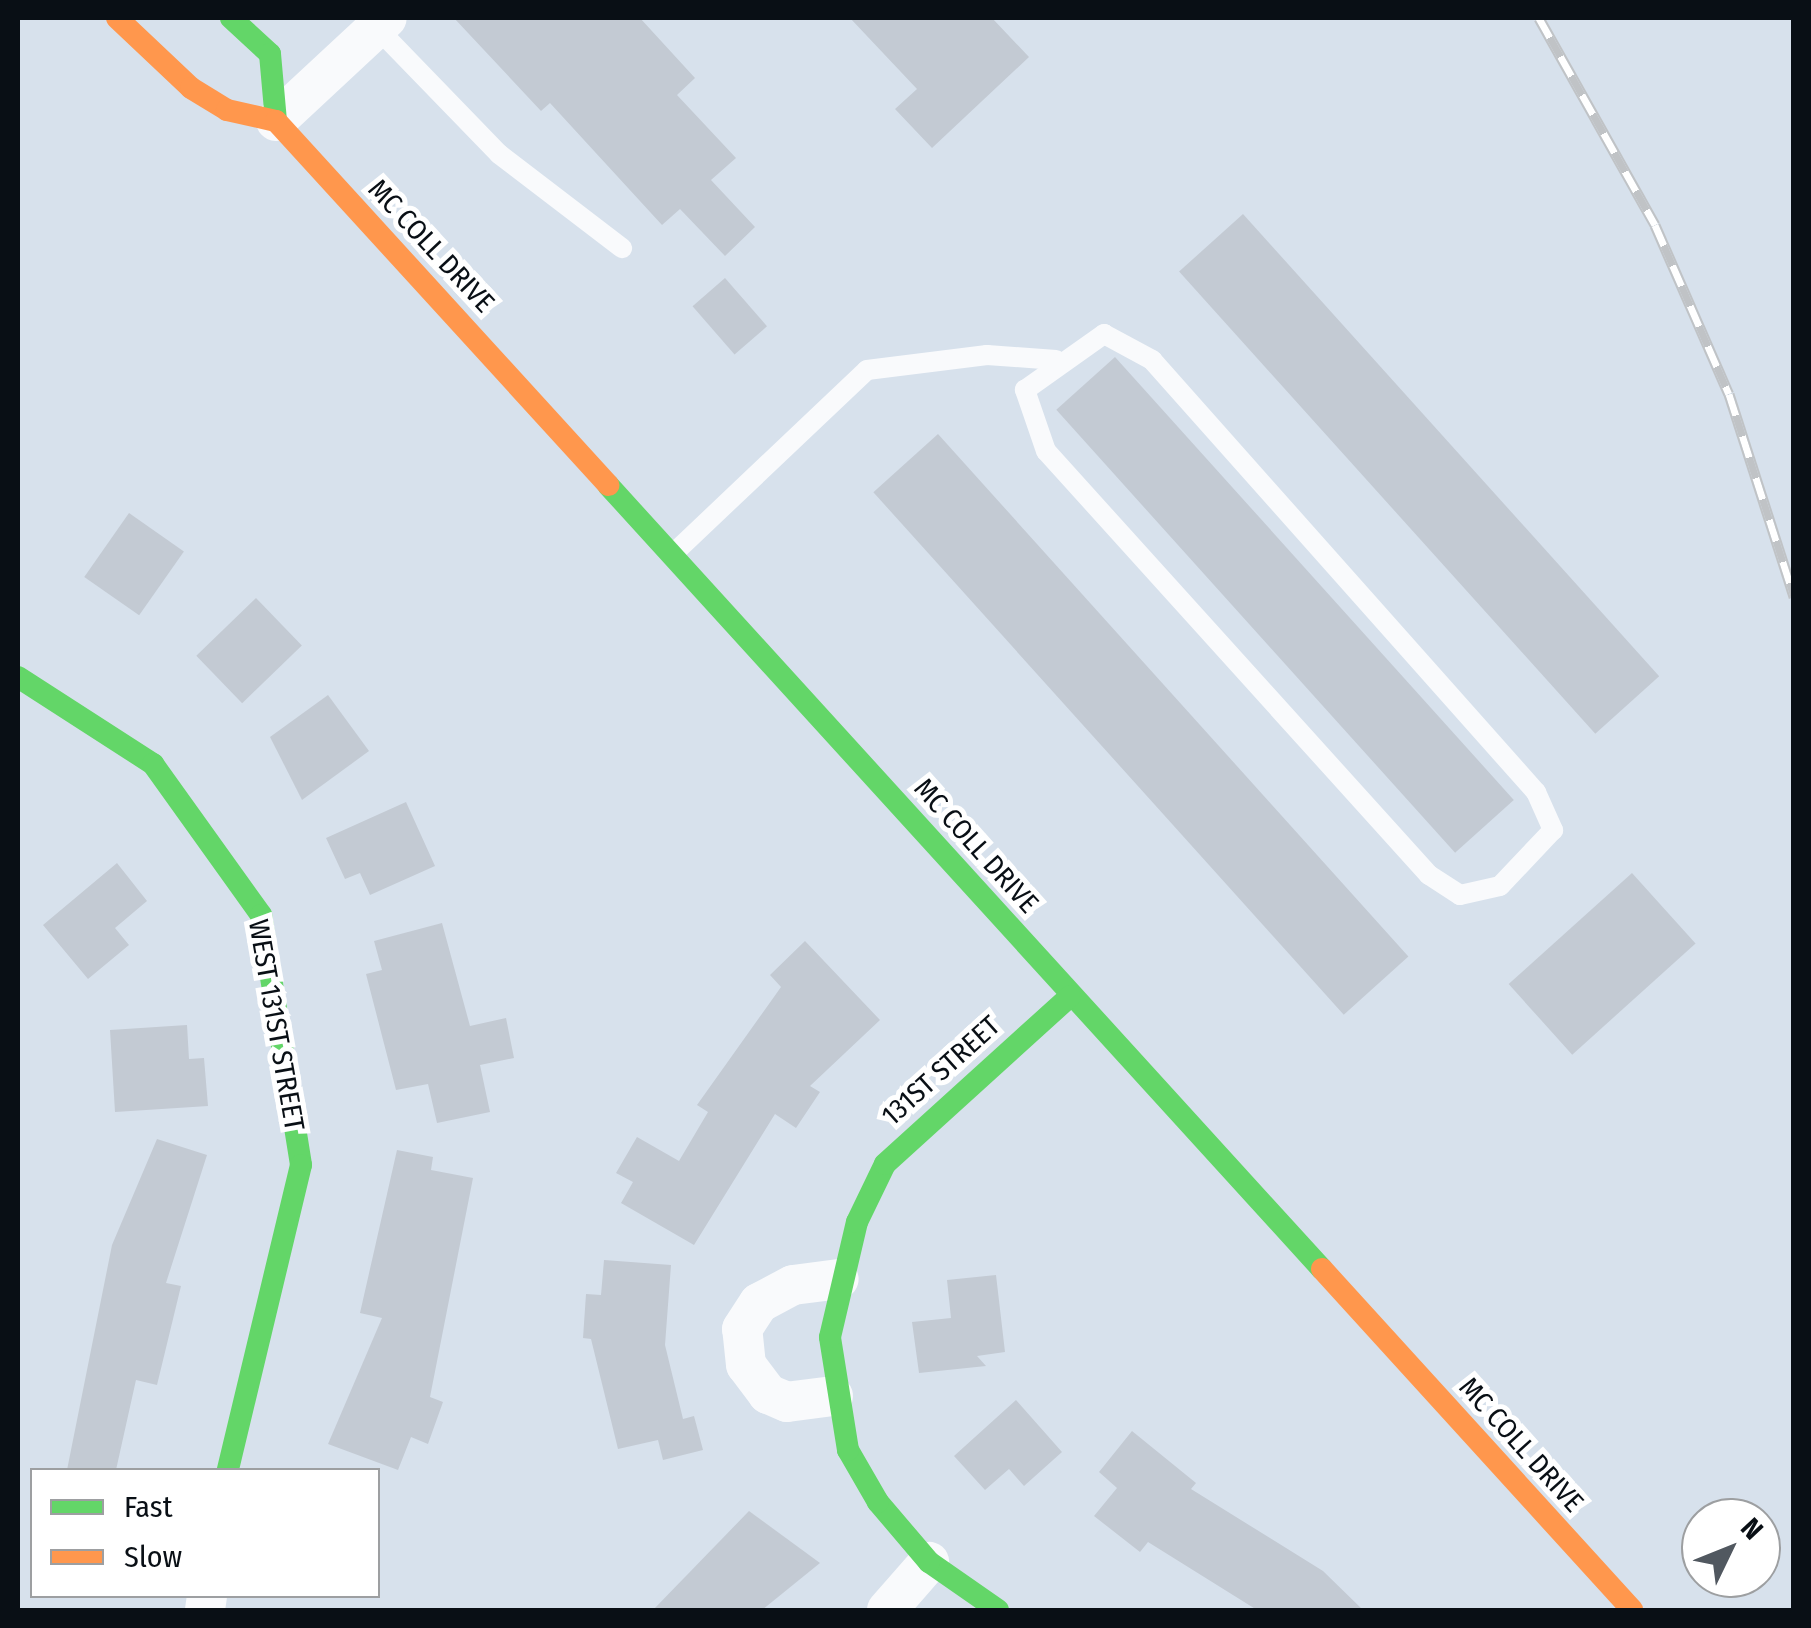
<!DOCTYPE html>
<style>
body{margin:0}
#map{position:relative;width:1811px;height:1628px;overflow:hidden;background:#d7e1ec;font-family:"Fira Sans Condensed",sans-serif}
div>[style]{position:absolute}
.building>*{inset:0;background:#c3cad3;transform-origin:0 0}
.lane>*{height:20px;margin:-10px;padding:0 10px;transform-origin:10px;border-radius:10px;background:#f9fafc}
.street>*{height:40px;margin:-20px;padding:0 20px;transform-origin:20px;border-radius:20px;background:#f9fafc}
.fast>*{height:22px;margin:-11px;padding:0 11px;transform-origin:11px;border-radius:11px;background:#63d668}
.slow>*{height:22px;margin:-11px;padding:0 11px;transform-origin:11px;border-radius:11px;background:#ff974d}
.rail>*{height:11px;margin-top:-5.5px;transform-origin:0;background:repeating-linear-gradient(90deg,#fff 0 22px,#c0c3c6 0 44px);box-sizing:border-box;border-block:2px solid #c0c3c6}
span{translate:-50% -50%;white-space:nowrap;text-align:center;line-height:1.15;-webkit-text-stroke:10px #fff;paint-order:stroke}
.street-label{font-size:28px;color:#090f15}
.frame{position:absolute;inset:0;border:20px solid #090f15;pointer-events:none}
.legend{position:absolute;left:30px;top:1468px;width:350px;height:130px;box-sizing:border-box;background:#fff;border:2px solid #9d9fa1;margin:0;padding:12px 18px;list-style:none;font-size:30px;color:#090f15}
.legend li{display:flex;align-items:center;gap:20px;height:50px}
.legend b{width:50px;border:2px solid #9d9fa1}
.north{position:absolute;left:1681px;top:1498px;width:100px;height:100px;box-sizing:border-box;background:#fff;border:2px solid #9d9fa1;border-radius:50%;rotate:47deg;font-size:28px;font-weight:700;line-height:40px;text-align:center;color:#090f15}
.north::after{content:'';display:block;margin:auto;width:35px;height:45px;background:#515860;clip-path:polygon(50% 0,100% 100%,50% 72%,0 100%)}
</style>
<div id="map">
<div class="building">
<div style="clip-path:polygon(454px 18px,640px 18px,695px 78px,677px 95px,736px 158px,711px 180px,755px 227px,725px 256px,680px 209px,662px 225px,550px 103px,541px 111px)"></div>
<div style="clip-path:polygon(850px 18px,992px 18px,1029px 57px,932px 148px,895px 109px,917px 89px)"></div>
<div style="left:1243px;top:214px;width:622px;height:86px;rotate:48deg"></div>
<div style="left:725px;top:278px;width:64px;height:43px;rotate:49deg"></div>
<div style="left:1115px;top:357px;width:596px;height:79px;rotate:48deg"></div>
<div style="left:938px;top:434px;width:703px;height:87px;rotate:48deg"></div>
<div style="left:129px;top:513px;width:67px;height:78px;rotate:35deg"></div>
<div style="left:256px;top:598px;width:66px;height:83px;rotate:46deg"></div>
<div style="clip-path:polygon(328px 695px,369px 751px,302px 800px,270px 737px)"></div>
<div style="clip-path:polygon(406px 802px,435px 866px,370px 895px,360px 873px,345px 879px,326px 838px)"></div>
<div style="clip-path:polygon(117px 863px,147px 901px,115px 928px,129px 945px,88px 979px,43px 925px)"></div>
<div style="left:1632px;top:873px;width:95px;height:166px;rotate:48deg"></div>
<div style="clip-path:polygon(442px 923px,470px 1026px,506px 1018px,514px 1058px,480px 1065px,490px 1112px,437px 1123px,428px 1084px,396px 1090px,366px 974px,382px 970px,374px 941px)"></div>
<div style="clip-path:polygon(805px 941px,880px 1020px,810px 1086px,820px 1092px,796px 1128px,775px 1114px,694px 1245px,621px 1203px,633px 1182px,616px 1173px,637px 1137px,679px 1161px,708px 1112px,697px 1105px,781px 987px,770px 975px)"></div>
<div style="clip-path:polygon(187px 1025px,189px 1059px,204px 1058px,208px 1106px,115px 1112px,110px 1030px)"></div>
<div style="clip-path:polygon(157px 1139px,207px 1155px,166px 1283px,181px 1286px,157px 1385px,136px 1380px,116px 1470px,67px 1470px,112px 1245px)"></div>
<div style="clip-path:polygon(397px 1150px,433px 1157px,431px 1170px,473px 1178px,430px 1397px,443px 1402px,428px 1444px,411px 1437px,398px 1470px,328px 1444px,382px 1318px,360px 1313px)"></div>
<div style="clip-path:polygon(604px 1260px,671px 1265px,665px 1345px,683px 1419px,694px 1416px,703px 1450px,663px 1460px,658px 1440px,618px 1449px,591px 1339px,583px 1338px,586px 1294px,601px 1295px)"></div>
<div style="clip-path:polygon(996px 1275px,1005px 1352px,977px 1356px,986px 1366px,919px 1373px,912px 1322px,951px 1318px,947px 1280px)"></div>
<div style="clip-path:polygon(1016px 1400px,1062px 1452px,1024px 1486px,1009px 1469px,985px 1490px,954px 1456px)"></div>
<div style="clip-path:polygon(1132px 1431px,1196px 1483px,1191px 1489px,1323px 1571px,1363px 1610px,1257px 1610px,1148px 1542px,1140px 1552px,1094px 1516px,1117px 1488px,1099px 1472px)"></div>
<div style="clip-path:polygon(749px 1511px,820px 1563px,762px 1610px,653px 1610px)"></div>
</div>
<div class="lane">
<div style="left:376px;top:27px;width:177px;rotate:45.9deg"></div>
<div style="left:499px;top:154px;width:155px;rotate:37.4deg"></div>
<div style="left:1104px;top:334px;width:55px;rotate:28.4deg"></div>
<div style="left:1152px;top:360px;width:578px;rotate:48.37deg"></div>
<div style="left:1536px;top:792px;width:42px;rotate:65.9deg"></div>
<div style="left:1553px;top:830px;width:77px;rotate:133.4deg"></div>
<div style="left:1500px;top:886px;width:41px;rotate:167.3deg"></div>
<div style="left:1460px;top:895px;width:37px;rotate:-147deg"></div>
<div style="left:1429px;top:875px;width:571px;rotate:-132.09deg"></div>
<div style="left:1046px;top:451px;width:65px;rotate:-109deg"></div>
<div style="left:1025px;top:390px;width:97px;rotate:-35.3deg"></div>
<div style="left:674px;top:553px;width:266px;rotate:-43.5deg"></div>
<div style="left:867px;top:370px;width:121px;rotate:-7.1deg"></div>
<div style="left:987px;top:355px;width:69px;rotate:4.1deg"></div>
</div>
<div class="street">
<div style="left:276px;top:121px;width:151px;rotate:-42.9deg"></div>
<div style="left:833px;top:1396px;width:46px;rotate:172.6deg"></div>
<div style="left:787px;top:1402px;width:21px;rotate:-157deg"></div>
<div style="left:768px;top:1394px;width:36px;rotate:-127deg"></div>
<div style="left:746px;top:1365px;width:36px;rotate:-96deg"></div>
<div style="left:742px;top:1329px;width:31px;rotate:-57deg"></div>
<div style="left:759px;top:1303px;width:38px;rotate:-28deg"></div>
<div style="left:793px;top:1285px;width:46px;rotate:-7.4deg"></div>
<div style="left:205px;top:1610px;width:14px;rotate:-82deg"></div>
<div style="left:887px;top:1610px;width:64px;rotate:-48.8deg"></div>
</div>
<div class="fast">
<div style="left:231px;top:18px;width:53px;rotate:42.7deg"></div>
<div style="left:270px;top:54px;width:67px;rotate:84.9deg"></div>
<div style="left:608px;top:485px;width:1060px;rotate:47.68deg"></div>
<div style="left:18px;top:677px;width:161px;rotate:32.8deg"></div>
<div style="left:153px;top:764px;width:186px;rotate:54.4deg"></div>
<div style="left:261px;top:915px;width:253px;rotate:80.9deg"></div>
<div style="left:301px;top:1165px;width:314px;rotate:103.5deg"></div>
<div style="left:998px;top:1610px;width:84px;rotate:-145.2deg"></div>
<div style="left:929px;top:1562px;width:79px;rotate:-130.4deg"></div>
<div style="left:878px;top:1502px;width:60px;rotate:-120deg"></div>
<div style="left:848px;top:1450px;width:114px;rotate:-99.1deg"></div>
<div style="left:830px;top:1337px;width:118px;rotate:-76.8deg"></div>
<div style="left:857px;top:1222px;width:64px;rotate:-64.2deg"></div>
<div style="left:885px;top:1164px;width:250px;rotate:-42.2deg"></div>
</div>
<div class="slow">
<div style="left:117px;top:18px;width:102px;rotate:43.4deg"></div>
<div style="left:191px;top:88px;width:42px;rotate:31.4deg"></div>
<div style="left:227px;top:110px;width:50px;rotate:12.7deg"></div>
<div style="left:276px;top:121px;width:493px;rotate:47.6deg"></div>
<div style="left:1322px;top:1269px;width:461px;rotate:47.7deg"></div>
</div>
<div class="rail">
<div style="left:1539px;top:18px;width:237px;rotate:60.7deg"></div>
<div style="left:1655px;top:225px;width:184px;rotate:66.4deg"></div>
<div style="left:1729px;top:394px;width:213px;rotate:72.2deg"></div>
</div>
<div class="street-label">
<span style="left:431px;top:246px;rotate:47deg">MC COLL DRIVE</span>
<span style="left:976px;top:846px;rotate:48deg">MC COLL DRIVE</span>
<span style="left:276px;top:1025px;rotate:80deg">WEST 131ST STREET</span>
<span style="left:941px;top:1071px;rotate:-42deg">131ST STREET</span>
<span style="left:1521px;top:1445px;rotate:48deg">MC COLL DRIVE</span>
</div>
<div class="frame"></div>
<ul class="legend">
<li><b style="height:12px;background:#63d668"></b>Fast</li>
<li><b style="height:12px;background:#ff974d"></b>Slow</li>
</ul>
<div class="north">N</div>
</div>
